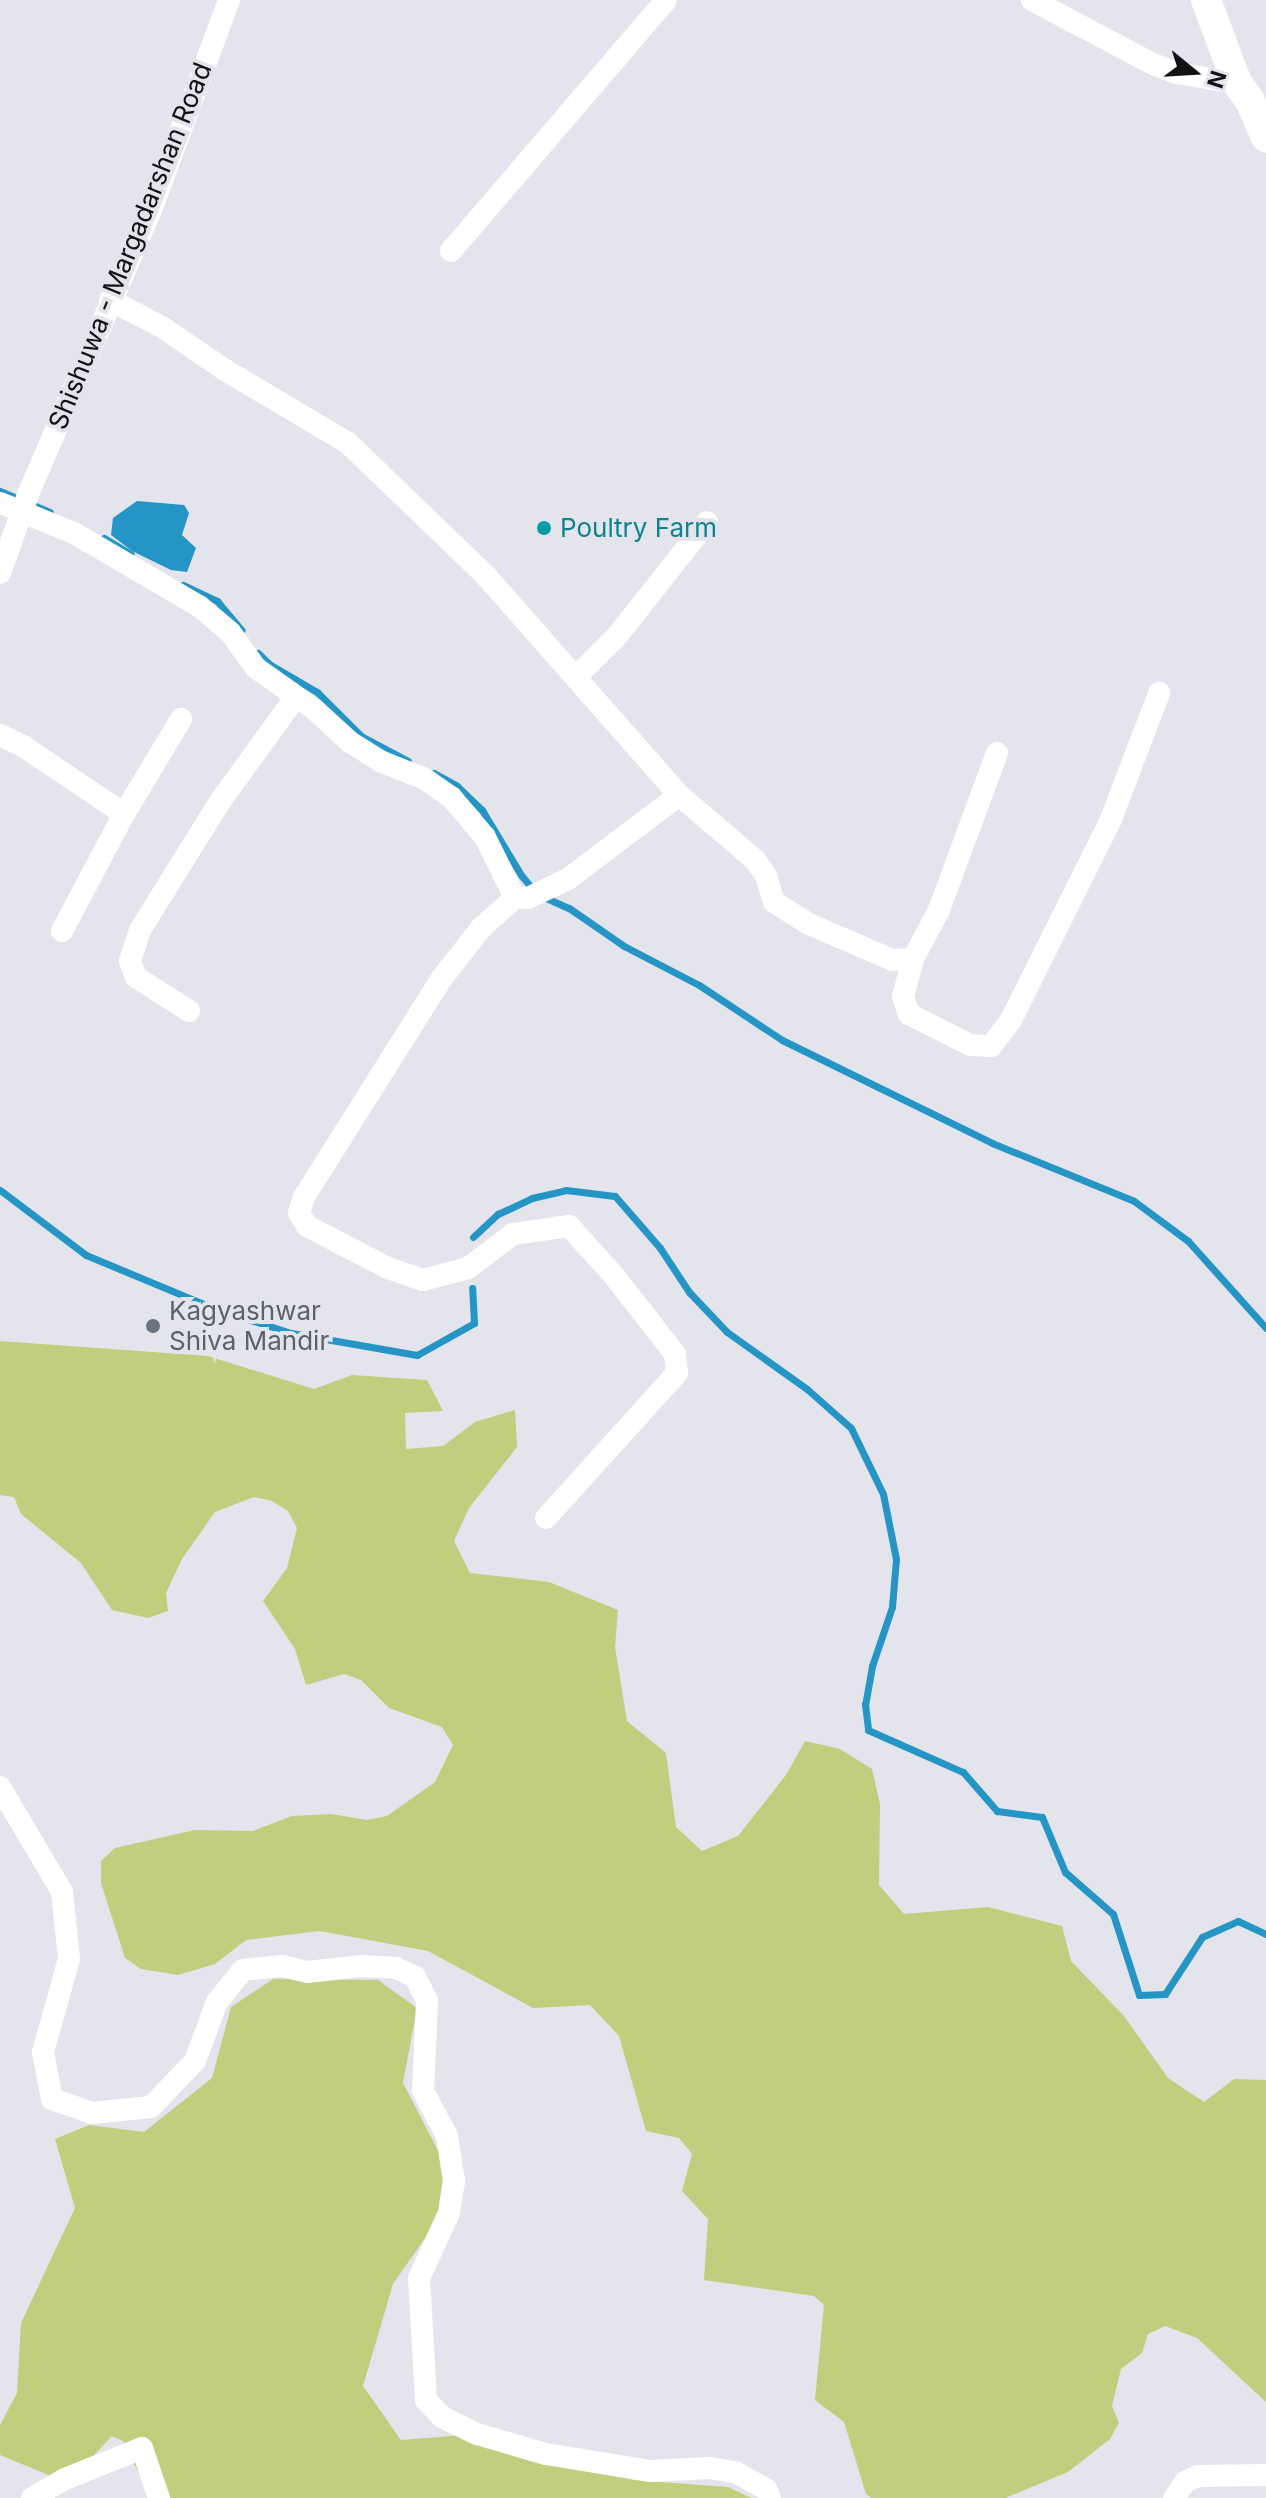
<!DOCTYPE html>
<style>
body{margin:0}
#map{position:relative;width:1266px;height:2498px;overflow:hidden;background:#e4e4ec;font-family:Inter,sans-serif}
div>[style]{position:absolute}
.green>*{inset:0;background:#c3cd7e}
.water>*{inset:0;background:#2595c5}
.stream>*{height:7px;margin:-3.5px;padding:0 3.5px;transform-origin:3.5px;border-radius:3.5px;background:#2595c5}
.minor>*{height:22px;margin:-11px;padding:0 11px;transform-origin:11px;border-radius:11px;background:#fff}
.secondary>*{height:30px;margin:-15px;padding:0 15px;transform-origin:15px;border-radius:15px;background:#fff}
.dots>*{width:22px;height:22px;translate:-50% -50%;box-sizing:border-box;border:4px solid #e4e4ec;border-radius:50%}
span{translate:-50% -50%;white-space:nowrap;text-align:center;line-height:1.15;-webkit-text-stroke:8px #e4e4ec;paint-order:stroke}
.street-label{font-size:26px;color:#121215}
.culture-label{font-size:26px;color:#0d838f}
.left{translate:0 -50%;text-align:left}
.worship-label{font-size:26px;color:#5b616d}
.north{position:absolute;left:1154px;top:32px;width:80px;height:80px;-webkit-text-stroke:6px #e4e4ec;paint-order:stroke;rotate:108deg;font-size:22px;font-weight:700;line-height:32px;text-align:center;color:#121215}
.north::after{content:'';display:block;margin:auto;width:28px;height:36px;background:#121215;clip-path:polygon(50% 0,100% 100%,50% 72%,0 100%)}
</style>
<div id="map">
<div class="green">
<div style="clip-path:polygon(0 1341px,208px 1356px,314px 1389px,352px 1375px,427px 1380px,443px 1411px,405px 1413px,406px 1449px,443px 1446px,475px 1422px,515px 1410px,517px 1447px,469px 1508px,454px 1541px,470px 1573px,549px 1582px,618px 1610px,615px 1647px,627px 1721px,666px 1753px,676px 1827px,702px 1851px,738px 1836px,786px 1775px,805px 1741px,840px 1749px,872px 1769px,880px 1804px,879px 1885px,904px 1914px,988px 1907px,1062px 1926px,1071px 1961px,1124px 2016px,1168px 2078px,1204px 2102px,1234px 2079px,1266px 2080px,1266px 2402px,1197px 2338px,1165px 2326px,1148px 2334px,1142px 2353px,1121px 2369px,1112px 2406px,1119px 2423px,1110px 2439px,1068px 2472px,1005px 2498px,871px 2498px,866px 2494px,844px 2422px,815px 2400px,824px 2305px,814px 2296px,704px 2280px,708px 2219px,682px 2191px,692px 2154px,679px 2138px,646px 2131px,619px 2036px,590px 2005px,533px 2008px,428px 1951px,320px 1931px,246px 1940px,215px 1964px,178px 1975px,141px 1969px,125px 1958px,101px 1883px,101px 1861px,115px 1848px,195px 1830px,253px 1831px,292px 1816px,331px 1814px,367px 1820px,387px 1816px,435px 1782px,453px 1745px,442px 1727px,389px 1708px,361px 1680px,344px 1674px,306px 1685px,295px 1649px,263px 1601px,287px 1568px,297px 1528px,288px 1511px,272px 1501px,254px 1497px,215px 1512px,182px 1559px,166px 1593px,168px 1611px,148px 1618px,112px 1610px,81px 1563px,21px 1514px,14px 1497px,0 1495px)"></div>
<div style="clip-path:polygon(273px 1979px,378px 1980px,417px 2008px,403px 2083px,445px 2164px,437px 2221px,393px 2284px,363px 2386px,401px 2440px,464px 2435px,633px 2480px,728px 2487px,751px 2498px,151px 2498px,123px 2441px,112px 2436px,68px 2483px,0 2455px,0 2425px,17px 2393px,21px 2323px,75px 2208px,55px 2139px,89px 2125px,144px 2132px,212px 2078px,231px 2007px)"></div>
</div>
<div class="water">
<div style="clip-path:polygon(137px 501px,184px 505px,189px 513px,182px 535px,196px 548px,187px 572px,171px 570px,132px 551px,111px 535px,113px 518px)"></div>
</div>
<div class="stream">
<div style="left:0;top:491px;width:54px;rotate:22.8deg"></div>
<div style="left:104px;top:538px;width:31px;rotate:31deg"></div>
<div style="left:183px;top:585px;width:38px;rotate:25deg"></div>
<div style="left:217px;top:601px;width:38px;rotate:50deg"></div>
<div style="left:258px;top:653px;width:16px;rotate:45deg"></div>
<div style="left:269px;top:664px;width:56px;rotate:30.3deg"></div>
<div style="left:317px;top:692px;width:62px;rotate:45deg"></div>
<div style="left:361px;top:736px;width:53px;rotate:28deg"></div>
<div style="left:434px;top:773px;width:26px;rotate:29deg"></div>
<div style="left:457px;top:786px;width:35px;rotate:44deg"></div>
<div style="left:482px;top:810px;width:76px;rotate:59deg"></div>
<div style="left:521px;top:875px;width:25px;rotate:50deg"></div>
<div style="left:537px;top:894px;width:35px;rotate:24deg"></div>
<div style="left:569px;top:908px;width:67px;rotate:34.6deg"></div>
<div style="left:624px;top:946px;width:85px;rotate:27.5deg"></div>
<div style="left:699px;top:985px;width:100px;rotate:33.5deg"></div>
<div style="left:782px;top:1040px;width:234px;rotate:26.1deg"></div>
<div style="left:992px;top:1143px;width:153px;rotate:22.2deg"></div>
<div style="left:1134px;top:1201px;width:67px;rotate:36.5deg"></div>
<div style="left:1188px;top:1241px;width:117px;rotate:48.1deg"></div>
<div style="left:0;top:1190px;width:108px;rotate:37.1deg"></div>
<div style="left:86px;top:1255px;width:135px;rotate:22.6deg"></div>
<div style="left:211px;top:1307px;width:84px;rotate:18deg"></div>
<div style="left:291px;top:1333px;width:128px;rotate:9.9deg"></div>
<div style="left:417px;top:1355px;width:65px;rotate:-29.3deg"></div>
<div style="left:474px;top:1323px;width:35px;rotate:-93deg"></div>
<div style="left:473px;top:1237px;width:34px;rotate:-43deg"></div>
<div style="left:498px;top:1214px;width:38px;rotate:-25deg"></div>
<div style="left:532px;top:1198px;width:35px;rotate:-13deg"></div>
<div style="left:566px;top:1190px;width:49px;rotate:7deg"></div>
<div style="left:615px;top:1196px;width:69px;rotate:49.1deg"></div>
<div style="left:660px;top:1248px;width:53px;rotate:56.6deg"></div>
<div style="left:689px;top:1292px;width:55px;rotate:46.5deg"></div>
<div style="left:727px;top:1332px;width:98px;rotate:35.5deg"></div>
<div style="left:807px;top:1389px;width:59px;rotate:41.6deg"></div>
<div style="left:851px;top:1428px;width:73px;rotate:64.1deg"></div>
<div style="left:883px;top:1494px;width:66px;rotate:78.7deg"></div>
<div style="left:896px;top:1559px;width:48px;rotate:94.8deg"></div>
<div style="left:892px;top:1607px;width:62px;rotate:108.7deg"></div>
<div style="left:872px;top:1666px;width:39px;rotate:100deg"></div>
<div style="left:865px;top:1704px;width:26px;rotate:83deg"></div>
<div style="left:868px;top:1730px;width:104px;rotate:23.9deg"></div>
<div style="left:963px;top:1772px;width:52px;rotate:48.9deg"></div>
<div style="left:997px;top:1811px;width:45px;rotate:7.6deg"></div>
<div style="left:1042px;top:1817px;width:60px;rotate:67.3deg"></div>
<div style="left:1065px;top:1872px;width:64px;rotate:41.2deg"></div>
<div style="left:1113px;top:1914px;width:85px;rotate:72.2deg"></div>
<div style="left:1139px;top:1995px;width:26px;rotate:-2deg"></div>
<div style="left:1165px;top:1994px;width:68px;rotate:-57deg"></div>
<div style="left:1202px;top:1937px;width:39px;rotate:-24deg"></div>
<div style="left:1238px;top:1921px;width:31px;rotate:25deg"></div>
</div>
<div class="minor">
<div style="left:1032px;top:0;width:137px;rotate:27.9deg"></div>
<div style="left:1153px;top:64px;width:26px;rotate:21deg"></div>
<div style="left:1177px;top:73px;width:61px;rotate:9.5deg"></div>
<div style="left:451px;top:251px;width:330px;rotate:-49.4deg"></div>
<div style="left:110px;top:300px;width:59px;rotate:27.4deg"></div>
<div style="left:162px;top:327px;width:76px;rotate:34.3deg"></div>
<div style="left:225px;top:370px;width:143px;rotate:30.7deg"></div>
<div style="left:348px;top:443px;width:192px;rotate:43.9deg"></div>
<div style="left:486px;top:576px;width:292px;rotate:48.6deg"></div>
<div style="left:679px;top:795px;width:100px;rotate:40.5deg"></div>
<div style="left:755px;top:860px;width:19px;rotate:55deg"></div>
<div style="left:766px;top:876px;width:27px;rotate:73deg"></div>
<div style="left:774px;top:902px;width:41px;rotate:32.2deg"></div>
<div style="left:809px;top:924px;width:90px;rotate:23.4deg"></div>
<div style="left:892px;top:960px;width:21px;rotate:-3deg"></div>
<div style="left:0;top:503px;width:80px;rotate:22.1deg"></div>
<div style="left:74px;top:533px;width:145px;rotate:30.3deg"></div>
<div style="left:199px;top:606px;width:40px;rotate:40deg"></div>
<div style="left:230px;top:632px;width:44px;rotate:54.2deg"></div>
<div style="left:256px;top:668px;width:71px;rotate:35.3deg"></div>
<div style="left:314px;top:709px;width:49px;rotate:42.5deg"></div>
<div style="left:350px;top:742px;width:36px;rotate:32deg"></div>
<div style="left:380px;top:761px;width:48px;rotate:21.8deg"></div>
<div style="left:425px;top:779px;width:32px;rotate:35deg"></div>
<div style="left:451px;top:797px;width:52px;rotate:49.6deg"></div>
<div style="left:485px;top:837px;width:68px;rotate:63.8deg"></div>
<div style="left:0;top:573px;width:86px;rotate:-70.3deg"></div>
<div style="left:29px;top:492px;width:307px;rotate:-66.6deg"></div>
<div style="left:151px;top:210px;width:224px;rotate:-69.6deg"></div>
<div style="left:577px;top:676px;width:57px;rotate:-45deg"></div>
<div style="left:617px;top:636px;width:145px;rotate:-51.7deg"></div>
<div style="left:0;top:735px;width:25px;rotate:26deg"></div>
<div style="left:23px;top:746px;width:122px;rotate:34deg"></div>
<div style="left:997px;top:753px;width:167px;rotate:110.3deg"></div>
<div style="left:939px;top:910px;width:55px;rotate:118deg"></div>
<div style="left:913px;top:959px;width:39px;rotate:105deg"></div>
<div style="left:903px;top:997px;width:18px;rotate:71deg"></div>
<div style="left:909px;top:1014px;width:68px;rotate:26.9deg"></div>
<div style="left:970px;top:1045px;width:21px;rotate:3deg"></div>
<div style="left:991px;top:1046px;width:33px;rotate:-52deg"></div>
<div style="left:1011px;top:1020px;width:225px;rotate:-63.5deg"></div>
<div style="left:1111px;top:819px;width:135px;rotate:-69.1deg"></div>
<div style="left:62px;top:931px;width:132px;rotate:-62.1deg"></div>
<div style="left:124px;top:814px;width:111px;rotate:-59deg"></div>
<div style="left:189px;top:1011px;width:63px;rotate:-147.3deg"></div>
<div style="left:136px;top:977px;width:17px;rotate:-111deg"></div>
<div style="left:130px;top:961px;width:33px;rotate:-72deg"></div>
<div style="left:140px;top:930px;width:153px;rotate:-58.1deg"></div>
<div style="left:221px;top:800px;width:126px;rotate:-54deg"></div>
<div style="left:546px;top:1518px;width:195px;rotate:-47.9deg"></div>
<div style="left:677px;top:1373px;width:19px;rotate:-96deg"></div>
<div style="left:675px;top:1354px;width:98px;rotate:-127.9deg"></div>
<div style="left:615px;top:1277px;width:69px;rotate:-132deg"></div>
<div style="left:569px;top:1226px;width:57px;rotate:171.9deg"></div>
<div style="left:513px;top:1234px;width:56px;rotate:142.9deg"></div>
<div style="left:468px;top:1268px;width:47px;rotate:165.1deg"></div>
<div style="left:423px;top:1280px;width:39px;rotate:-161deg"></div>
<div style="left:386px;top:1267px;width:89px;rotate:-152.6deg"></div>
<div style="left:307px;top:1226px;width:15px;rotate:-122deg"></div>
<div style="left:299px;top:1213px;width:17px;rotate:-73deg"></div>
<div style="left:304px;top:1197px;width:259px;rotate:-57.8deg"></div>
<div style="left:442px;top:978px;width:65px;rotate:-51.9deg"></div>
<div style="left:482px;top:927px;width:44px;rotate:-41.3deg"></div>
<div style="left:515px;top:898px;width:13px"></div>
<div style="left:528px;top:898px;width:44px;rotate:-25.4deg"></div>
<div style="left:568px;top:879px;width:139px;rotate:-37.1deg"></div>
<div style="left:0;top:1787px;width:122px;rotate:59.4deg"></div>
<div style="left:62px;top:1892px;width:67px;rotate:84deg"></div>
<div style="left:69px;top:1959px;width:97px;rotate:105.6deg"></div>
<div style="left:43px;top:2052px;width:48px;rotate:79.2deg"></div>
<div style="left:52px;top:2099px;width:42px;rotate:19.3deg"></div>
<div style="left:92px;top:2113px;width:59px;rotate:-5.8deg"></div>
<div style="left:151px;top:2107px;width:64px;rotate:-46.3deg"></div>
<div style="left:195px;top:2061px;width:63px;rotate:-69.6deg"></div>
<div style="left:217px;top:2002px;width:41px;rotate:-50.9deg"></div>
<div style="left:243px;top:1970px;width:39px;rotate:-6deg"></div>
<div style="left:282px;top:1966px;width:26px;rotate:13deg"></div>
<div style="left:307px;top:1972px;width:54px;rotate:-6.3deg"></div>
<div style="left:361px;top:1966px;width:35px;rotate:3deg"></div>
<div style="left:396px;top:1968px;width:21px;rotate:25deg"></div>
<div style="left:415px;top:1977px;width:27px;rotate:63deg"></div>
<div style="left:427px;top:2001px;width:90px;rotate:92.5deg"></div>
<div style="left:423px;top:2091px;width:51px;rotate:61.9deg"></div>
<div style="left:447px;top:2136px;width:46px;rotate:81.2deg"></div>
<div style="left:454px;top:2181px;width:32px;rotate:99deg"></div>
<div style="left:449px;top:2213px;width:72px;rotate:114.8deg"></div>
<div style="left:419px;top:2278px;width:122px;rotate:86.7deg"></div>
<div style="left:426px;top:2400px;width:23px;rotate:47deg"></div>
<div style="left:442px;top:2417px;width:39px;rotate:26deg"></div>
<div style="left:477px;top:2434px;width:72px;rotate:16.2deg"></div>
<div style="left:546px;top:2454px;width:105px;rotate:9.3deg"></div>
<div style="left:650px;top:2471px;width:60px;rotate:-2.9deg"></div>
<div style="left:710px;top:2468px;width:27px;rotate:10deg"></div>
<div style="left:737px;top:2473px;width:33px;rotate:29deg"></div>
<div style="left:766px;top:2489px;width:10px;rotate:66deg"></div>
<div style="left:32px;top:2498px;width:38px;rotate:-30deg"></div>
<div style="left:65px;top:2479px;width:83px;rotate:-21.9deg"></div>
<div style="left:142px;top:2448px;width:53px;rotate:71.2deg"></div>
<div style="left:1174px;top:2498px;width:19px;rotate:-55deg"></div>
<div style="left:1185px;top:2482px;width:14px;rotate:-25deg"></div>
<div style="left:1198px;top:2476px;width:68px;rotate:-0.8deg"></div>
</div>
<div class="secondary">
<div style="left:1206px;top:0;width:89px;rotate:69.5deg"></div>
<div style="left:1237px;top:83px;width:20px;rotate:53deg"></div>
<div style="left:1249px;top:99px;width:42px;rotate:65.9deg"></div>
</div>
<div class="dots">
<div style="left:544px;top:528px;background:#0f9aa8"></div>
<div style="left:153px;top:1326px;background:#6b7280"></div>
</div>
<div class="street-label">
<span style="left:130px;top:246px;rotate:-68deg">Shishuwa - Margadarshan Road</span>
</div>
<div class="culture-label">
<span class="left" style="left:560px;top:528px">Poultry Farm</span>
</div>
<div class="worship-label">
<span class="left" style="left:169px;top:1326px">Kagyashwar<br>Shiva Mandir</span>
</div>
<div class="north">N</div>
</div>
